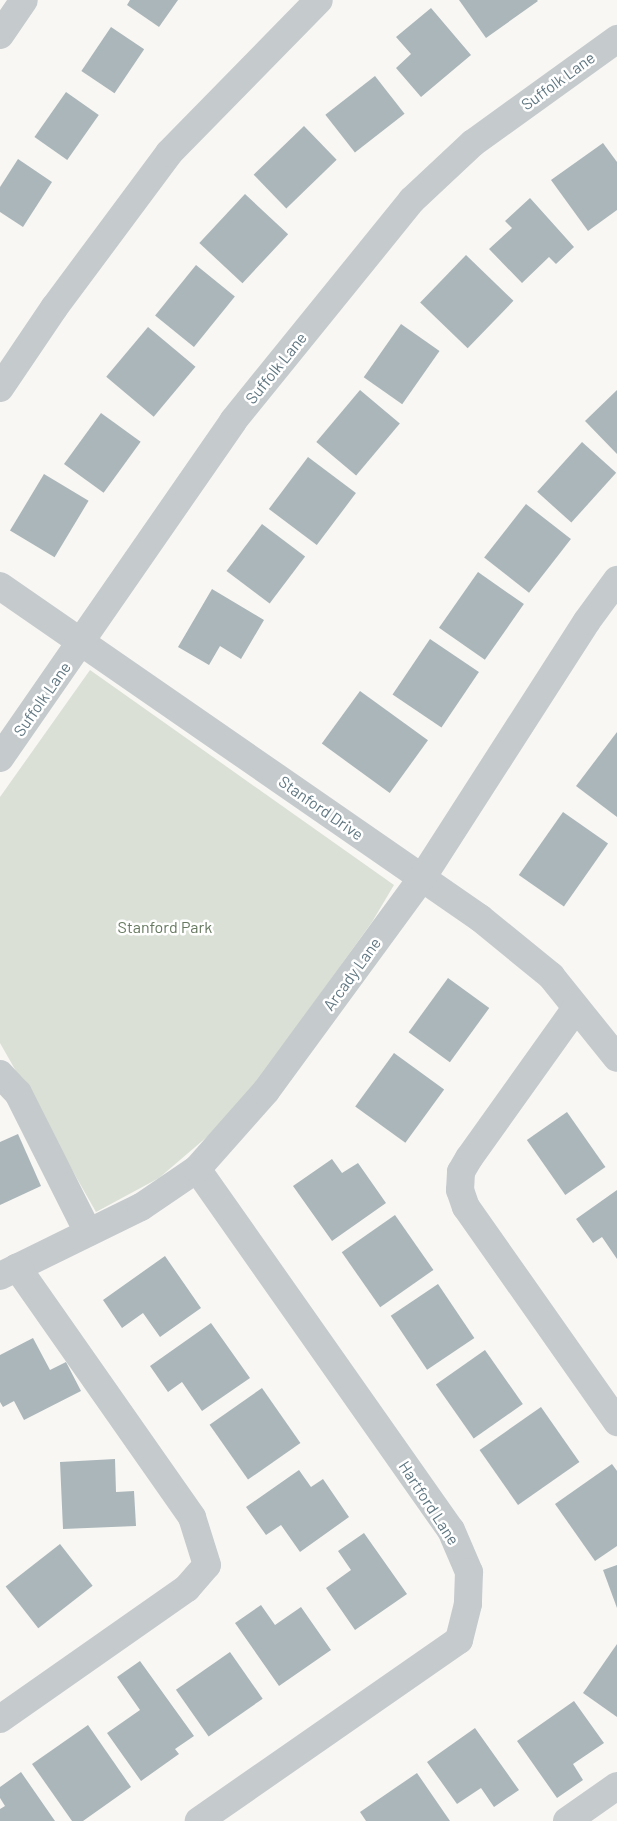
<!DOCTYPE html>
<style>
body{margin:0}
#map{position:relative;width:617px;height:1821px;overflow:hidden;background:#f8f7f4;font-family:Barlow,sans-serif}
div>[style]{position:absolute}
.green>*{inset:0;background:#dae0d5}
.building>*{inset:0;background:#abb6ba;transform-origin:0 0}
.minor>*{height:28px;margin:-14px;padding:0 14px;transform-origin:14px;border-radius:14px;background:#c5cacd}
span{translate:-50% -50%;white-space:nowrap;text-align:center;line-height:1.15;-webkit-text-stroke:5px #fff;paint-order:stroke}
.street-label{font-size:16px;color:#607782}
.park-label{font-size:16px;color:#677960}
</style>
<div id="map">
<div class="green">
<div style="clip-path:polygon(90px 670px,394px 885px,372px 922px,253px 1087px,215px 1130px,159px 1178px,96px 1212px,0 1043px,0 797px)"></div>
</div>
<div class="building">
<div style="clip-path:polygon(130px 0,178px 0,159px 27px,127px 5px)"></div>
<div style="clip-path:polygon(459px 0,537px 0,538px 1px,486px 38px)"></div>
<div style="clip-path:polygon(431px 8px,471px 55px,421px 97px,396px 68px,411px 54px,396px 37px)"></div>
<div style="left:111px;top:27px;width:40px;height:53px;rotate:34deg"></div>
<div style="left:375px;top:76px;width:48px;height:63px;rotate:52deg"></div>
<div style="left:66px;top:92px;width:40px;height:55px;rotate:35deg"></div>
<div style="left:304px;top:126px;width:47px;height:70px;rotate:46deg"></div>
<div style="clip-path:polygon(603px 143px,617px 162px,617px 210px,588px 231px,551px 180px)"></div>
<div style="clip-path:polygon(18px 159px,52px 182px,23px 227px,0 212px,0 187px)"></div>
<div style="left:245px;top:194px;width:59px;height:67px;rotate:43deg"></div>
<div style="clip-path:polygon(530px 198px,574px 247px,556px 264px,549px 257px,522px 283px,489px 249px,512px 228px,505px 221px)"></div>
<div style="left:466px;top:255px;width:66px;height:66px;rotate:44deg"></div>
<div style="left:196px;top:265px;width:50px;height:65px;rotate:39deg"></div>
<div style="left:401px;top:324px;width:47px;height:65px;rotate:35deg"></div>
<div style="left:148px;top:327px;width:62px;height:65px;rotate:40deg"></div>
<div style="left:360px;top:390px;width:52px;height:68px;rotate:40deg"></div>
<div style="clip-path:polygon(617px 390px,617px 454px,585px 421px)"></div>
<div style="left:101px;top:413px;width:49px;height:63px;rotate:36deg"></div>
<div style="left:582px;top:442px;width:46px;height:67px;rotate:42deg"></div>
<div style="left:308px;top:457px;width:60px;height:65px;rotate:37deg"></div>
<div style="left:44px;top:474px;width:52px;height:66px;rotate:31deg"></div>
<div style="left:526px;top:504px;width:57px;height:68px;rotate:38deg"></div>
<div style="left:262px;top:524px;width:54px;height:59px;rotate:37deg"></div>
<div style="left:478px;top:572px;width:56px;height:68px;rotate:35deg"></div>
<div style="clip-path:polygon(212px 589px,264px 620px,241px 659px,220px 646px,209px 665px,178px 647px)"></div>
<div style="left:430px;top:639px;width:59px;height:67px;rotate:34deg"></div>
<div style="left:360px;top:691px;width:84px;height:65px;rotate:36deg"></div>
<div style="clip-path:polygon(617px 732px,617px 817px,576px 786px)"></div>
<div style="left:563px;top:812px;width:55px;height:77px;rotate:35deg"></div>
<div style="left:448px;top:978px;width:51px;height:67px;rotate:36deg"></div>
<div style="left:394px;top:1053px;width:62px;height:66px;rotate:36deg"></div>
<div style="left:567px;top:1112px;width:67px;height:49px;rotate:55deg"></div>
<div style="clip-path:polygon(18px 1134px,41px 1186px,0 1205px,0 1142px)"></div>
<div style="clip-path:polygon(332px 1159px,342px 1173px,358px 1163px,386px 1203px,332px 1241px,293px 1186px)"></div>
<div style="clip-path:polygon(617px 1190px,617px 1259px,602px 1237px,593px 1243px,576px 1219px)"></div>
<div style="left:395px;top:1215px;width:67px;height:65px;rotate:55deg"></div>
<div style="clip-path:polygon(165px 1256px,201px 1308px,160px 1337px,143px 1313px,122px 1328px,103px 1300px)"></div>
<div style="left:438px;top:1284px;width:65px;height:57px;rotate:56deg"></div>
<div style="clip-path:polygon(211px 1323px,250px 1378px,202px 1411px,182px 1382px,168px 1392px,150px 1366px)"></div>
<div style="clip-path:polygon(33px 1338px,50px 1370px,66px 1362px,81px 1391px,24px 1420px,14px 1401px,3px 1407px,0 1402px,0 1355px)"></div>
<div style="left:485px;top:1350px;width:66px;height:60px;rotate:55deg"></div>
<div style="left:262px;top:1388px;width:67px;height:64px;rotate:55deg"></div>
<div style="left:541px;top:1407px;width:67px;height:75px;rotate:55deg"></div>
<div style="clip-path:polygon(115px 1459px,116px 1492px,134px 1491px,136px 1526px,63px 1529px,60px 1462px)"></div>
<div style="clip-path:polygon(612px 1464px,617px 1471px,617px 1546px,595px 1561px,555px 1504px)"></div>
<div style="clip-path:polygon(299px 1470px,311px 1487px,323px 1479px,349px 1517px,300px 1552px,281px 1525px,266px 1535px,246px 1507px)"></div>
<div style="clip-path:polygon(364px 1533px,407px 1594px,355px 1630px,326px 1588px,351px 1570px,338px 1551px)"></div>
<div style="left:60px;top:1544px;width:53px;height:69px;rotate:52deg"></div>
<div style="clip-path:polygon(617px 1565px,617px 1608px,603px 1570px)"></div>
<div style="clip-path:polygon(261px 1605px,275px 1625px,301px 1607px,331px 1650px,279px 1686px,235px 1623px)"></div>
<div style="clip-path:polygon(617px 1644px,617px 1717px,583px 1693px)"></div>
<div style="left:230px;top:1652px;width:57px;height:66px;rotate:55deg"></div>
<div style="clip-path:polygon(140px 1661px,194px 1736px,175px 1749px,179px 1754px,141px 1781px,107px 1733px,140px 1710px,117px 1677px)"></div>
<div style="clip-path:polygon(574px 1701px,604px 1743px,573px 1764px,583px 1780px,557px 1798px,517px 1741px)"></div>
<div style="clip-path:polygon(88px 1725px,131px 1787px,83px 1821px,72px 1821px,32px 1764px)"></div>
<div style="clip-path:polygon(475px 1728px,519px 1790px,494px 1807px,481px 1788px,457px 1804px,427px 1762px)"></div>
<div style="clip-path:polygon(21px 1772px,55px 1821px,0 1821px,0 1809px,5px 1806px,0 1798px,0 1787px)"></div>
<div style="clip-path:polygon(417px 1773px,450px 1821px,366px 1821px,360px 1812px)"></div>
</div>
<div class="minor">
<div style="left:0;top:35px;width:42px;rotate:-55.6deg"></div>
<div style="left:0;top:388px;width:97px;rotate:-56deg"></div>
<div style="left:54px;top:308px;width:193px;rotate:-53.4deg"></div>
<div style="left:169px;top:153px;width:214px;rotate:-45.6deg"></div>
<div style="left:0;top:586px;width:584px;rotate:34.67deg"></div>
<div style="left:480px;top:918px;width:92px;rotate:39.2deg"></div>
<div style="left:551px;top:976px;width:105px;rotate:51.2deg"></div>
<div style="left:0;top:758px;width:410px;rotate:-55.3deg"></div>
<div style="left:233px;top:421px;width:284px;rotate:-51deg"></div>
<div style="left:412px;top:200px;width:83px;rotate:-43.1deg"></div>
<div style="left:473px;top:143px;width:178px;rotate:-35.8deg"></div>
<div style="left:576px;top:1008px;width:184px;rotate:125.5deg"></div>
<div style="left:469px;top:1158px;width:16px;rotate:120deg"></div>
<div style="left:461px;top:1172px;width:18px;rotate:93deg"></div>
<div style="left:460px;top:1190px;width:18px;rotate:71deg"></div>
<div style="left:466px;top:1207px;width:263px;rotate:54.9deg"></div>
<div style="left:0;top:1074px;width:26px;rotate:47deg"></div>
<div style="left:18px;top:1093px;width:156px;rotate:63.3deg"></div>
<div style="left:197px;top:1169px;width:441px;rotate:54.9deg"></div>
<div style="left:451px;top:1530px;width:46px;rotate:66.8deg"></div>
<div style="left:469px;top:1572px;width:32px;rotate:92deg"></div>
<div style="left:468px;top:1604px;width:37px;rotate:104deg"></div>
<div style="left:459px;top:1640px;width:317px;rotate:145.2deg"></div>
<div style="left:0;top:1276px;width:157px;rotate:-26.1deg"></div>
<div style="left:141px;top:1207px;width:68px;rotate:-34.2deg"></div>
<div style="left:197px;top:1169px;width:104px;rotate:-48.5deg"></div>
<div style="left:266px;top:1091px;width:264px;rotate:-53.8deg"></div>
<div style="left:422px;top:878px;width:305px;rotate:-57.3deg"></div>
<div style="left:587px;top:621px;width:51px;rotate:-53.8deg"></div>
<div style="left:0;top:1719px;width:228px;rotate:-35deg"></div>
<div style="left:187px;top:1588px;width:30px;rotate:-49deg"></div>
<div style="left:207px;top:1565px;width:50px;rotate:-107.4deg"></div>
<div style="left:192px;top:1517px;width:305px;rotate:-125deg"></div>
<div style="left:567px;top:1821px;width:61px;rotate:-35deg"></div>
</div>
<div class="street-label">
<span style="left:558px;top:81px;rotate:-36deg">Suffolk Lane</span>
<span style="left:276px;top:368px;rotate:-51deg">Suffolk Lane</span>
<span style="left:42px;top:699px;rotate:-55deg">Suffolk Lane</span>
<span style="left:321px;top:808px;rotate:35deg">Stanford Drive</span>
<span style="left:352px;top:974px;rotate:-54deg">Arcady Lane</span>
<span style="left:429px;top:1503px;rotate:57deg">Hartford Lane</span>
</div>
<div class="park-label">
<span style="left:165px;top:927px">Stanford Park</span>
</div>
</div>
